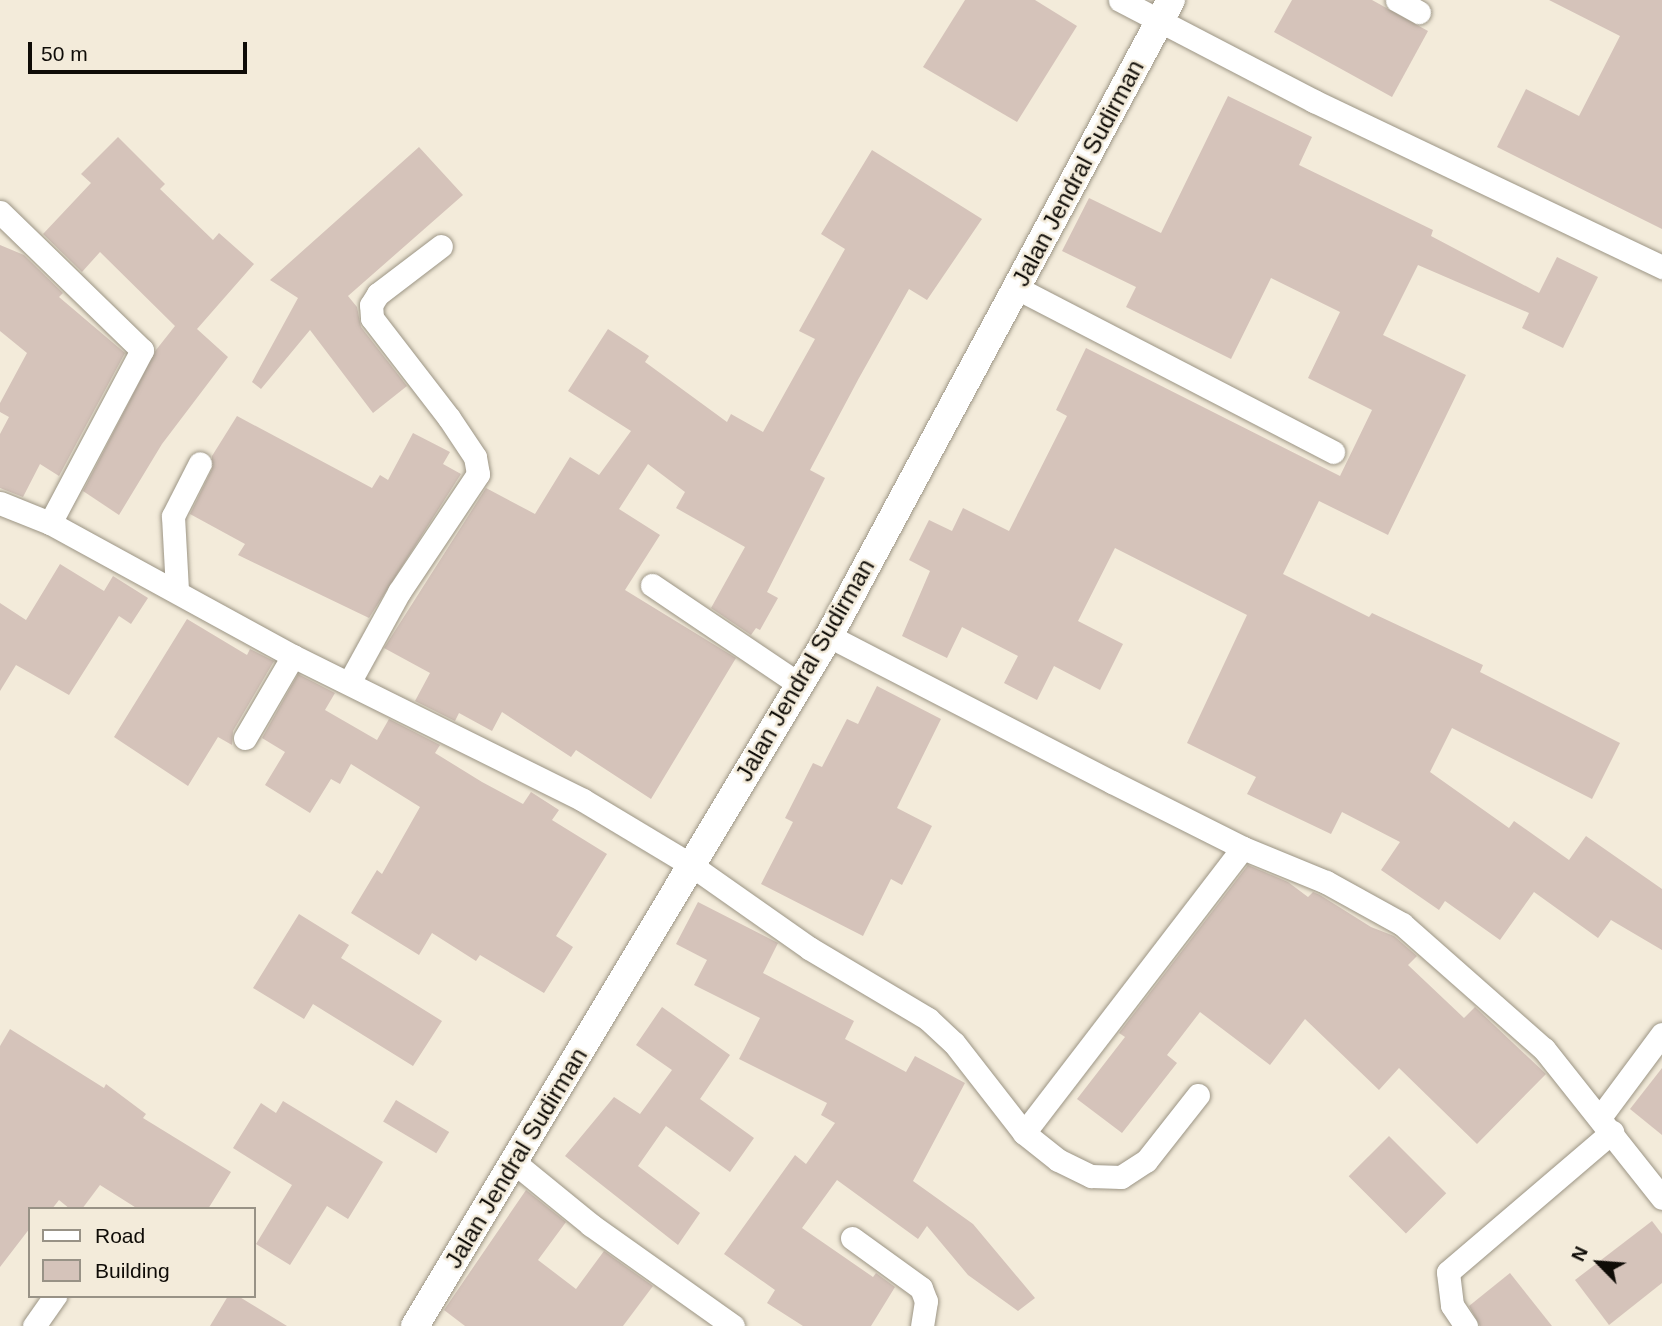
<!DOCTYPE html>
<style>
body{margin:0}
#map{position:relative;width:1662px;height:1326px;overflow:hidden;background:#f3ebda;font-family:Arial,sans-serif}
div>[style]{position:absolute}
.building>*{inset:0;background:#d5c3ba;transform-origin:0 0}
.roads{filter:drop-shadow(0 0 2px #9c9585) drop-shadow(0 0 2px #9c9585)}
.minor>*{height:23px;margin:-11.5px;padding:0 11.5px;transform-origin:11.5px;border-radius:11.5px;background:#fff}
.tertiary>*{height:28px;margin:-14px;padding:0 14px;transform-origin:14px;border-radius:14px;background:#fff}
span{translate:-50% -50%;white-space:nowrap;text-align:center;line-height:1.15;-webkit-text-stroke:5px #f3ebda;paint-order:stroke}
.street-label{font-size:24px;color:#0f0c07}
.legend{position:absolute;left:28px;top:1207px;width:228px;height:91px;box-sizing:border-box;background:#f3ebda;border:2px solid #989286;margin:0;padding:9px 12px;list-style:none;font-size:21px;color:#0f0c07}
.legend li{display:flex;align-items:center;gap:14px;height:35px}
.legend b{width:35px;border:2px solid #989286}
.north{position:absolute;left:1564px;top:1228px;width:70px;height:70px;-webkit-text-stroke:5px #f3ebda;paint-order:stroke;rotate:295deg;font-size:19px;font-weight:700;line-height:28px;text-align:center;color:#0f0c07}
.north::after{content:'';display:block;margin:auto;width:24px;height:32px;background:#0f0c07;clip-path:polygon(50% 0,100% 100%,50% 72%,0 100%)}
.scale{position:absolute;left:28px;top:42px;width:219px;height:32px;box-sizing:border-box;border:4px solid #0f0c07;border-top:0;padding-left:9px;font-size:21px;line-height:24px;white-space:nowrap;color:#0f0c07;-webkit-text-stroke:5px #f3ebda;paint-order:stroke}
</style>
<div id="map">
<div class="building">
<div style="clip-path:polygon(965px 0,1035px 0,1077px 26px,1017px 122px,923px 67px)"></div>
<div style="clip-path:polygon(1292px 0,1372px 0,1428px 31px,1392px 97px,1274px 32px)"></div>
<div style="clip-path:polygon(1549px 0,1662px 0,1662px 229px,1497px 147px,1526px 89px,1579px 116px,1620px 36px)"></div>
<div style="clip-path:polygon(1228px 96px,1312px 137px,1299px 165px,1433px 230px,1431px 236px,1539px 293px,1557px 257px,1598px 277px,1563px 348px,1522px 328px,1529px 313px,1418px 265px,1383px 335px,1466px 375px,1388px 535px,1319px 501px,1283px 574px,1369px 617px,1372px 613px,1483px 665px,1480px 672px,1620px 743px,1592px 799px,1452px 728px,1430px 772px,1509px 828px,1514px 821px,1569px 860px,1586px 836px,1662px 889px,1662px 950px,1611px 920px,1598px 938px,1534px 892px,1500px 940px,1445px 901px,1439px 910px,1381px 870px,1400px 842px,1342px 812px,1331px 834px,1247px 794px,1256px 777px,1187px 743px,1247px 615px,1115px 548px,1078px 621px,1123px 644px,1100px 690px,1054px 666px,1037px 700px,1004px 683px,1018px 656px,962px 627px,947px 658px,902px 636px,930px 571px,909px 560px,929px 520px,952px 531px,963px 508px,1009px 531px,1067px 416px,1056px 410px,1086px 348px,1340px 476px,1372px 410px,1308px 378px,1340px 312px,1271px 278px,1231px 359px,1126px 307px,1136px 287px,1062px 251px,1089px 198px,1161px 233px)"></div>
<div style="clip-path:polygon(118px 137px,165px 184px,160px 189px,213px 240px,219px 233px,254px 264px,197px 329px,228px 357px,162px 444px,119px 515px,83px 491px,156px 350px,175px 326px,100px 252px,82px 272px,43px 234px,91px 183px,81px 174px)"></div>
<div style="clip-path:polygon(419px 147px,463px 195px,348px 296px,357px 307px,361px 327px,407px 386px,373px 413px,310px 330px,261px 389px,252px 382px,298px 298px,270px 280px)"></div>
<div style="clip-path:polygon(872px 150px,982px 219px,927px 300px,909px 289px,859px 378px,810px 470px,825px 478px,767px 592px,778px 598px,760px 630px,756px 628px,751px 635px,711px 608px,745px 547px,676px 508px,685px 492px,648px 464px,619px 509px,660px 535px,625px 590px,736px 658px,651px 799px,576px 750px,571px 757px,502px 712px,492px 731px,459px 713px,455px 721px,415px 701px,430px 673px,384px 648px,486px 488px,535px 514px,570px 457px,599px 475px,631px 431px,568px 391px,608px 329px,649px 356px,645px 362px,727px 422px,731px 414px,763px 432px,815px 339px,799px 331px,845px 249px,821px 234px)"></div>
<div style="clip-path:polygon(0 245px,24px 255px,63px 293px,59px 297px,125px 353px,59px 476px,40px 464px,23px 497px,0 488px,0 434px,9px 417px,0 412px,0 403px,27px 353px,0 331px)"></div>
<div style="clip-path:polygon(237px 416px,372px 488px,380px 475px,388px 480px,413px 433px,450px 452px,443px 464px,461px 474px,369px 618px,238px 555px,245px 544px,190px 514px,212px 469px,212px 456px)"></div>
<div style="clip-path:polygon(60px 564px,104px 591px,113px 576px,148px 598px,131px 624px,119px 616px,69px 695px,16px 665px,0 691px,0 603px,26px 620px)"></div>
<div style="clip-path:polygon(187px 619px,247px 655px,250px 649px,274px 661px,233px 731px,232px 745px,218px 737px,188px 786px,114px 737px)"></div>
<div style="clip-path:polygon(298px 674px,335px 693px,325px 710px,377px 740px,389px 719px,440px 745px,435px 753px,482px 782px,523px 804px,531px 792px,559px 810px,552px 820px,607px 854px,556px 936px,573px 947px,544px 993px,480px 955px,476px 961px,432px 933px,419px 955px,351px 913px,377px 870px,382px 874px,420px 807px,351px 764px,340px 784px,331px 779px,310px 813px,265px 785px,285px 752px,262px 738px)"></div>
<div style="clip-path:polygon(877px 686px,941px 719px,897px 808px,932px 826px,902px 885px,891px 879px,863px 936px,761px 884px,793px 822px,785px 818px,813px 763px,822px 767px,847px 719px,858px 724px)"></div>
<div style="clip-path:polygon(1248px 865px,1288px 882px,1308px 897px,1313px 892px,1320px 895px,1371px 927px,1394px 936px,1417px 956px,1408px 965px,1464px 1018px,1475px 1007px,1546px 1074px,1477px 1144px,1399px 1068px,1379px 1090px,1305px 1019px,1270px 1065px,1200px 1012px,1167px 1055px,1177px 1063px,1122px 1133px,1077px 1099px,1125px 1037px,1119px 1033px)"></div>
<div style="clip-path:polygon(698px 902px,778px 943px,763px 973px,854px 1021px,845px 1039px,906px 1072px,915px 1056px,965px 1083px,913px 1181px,973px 1224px,1035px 1298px,1018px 1311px,968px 1275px,927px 1226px,918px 1239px,837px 1180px,802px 1228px,873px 1277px,876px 1273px,895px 1287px,871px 1326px,803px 1326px,767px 1303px,775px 1290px,724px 1254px,795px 1155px,806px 1164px,835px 1123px,821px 1115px,827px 1103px,739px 1059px,760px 1018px,694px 985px,707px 960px,676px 944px)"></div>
<div style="clip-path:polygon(299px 914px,349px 945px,341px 958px,442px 1021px,413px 1066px,313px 1004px,304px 1019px,253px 988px)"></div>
<div style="clip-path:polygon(662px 1007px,730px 1055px,700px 1099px,754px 1138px,730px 1172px,666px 1126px,638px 1166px,700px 1213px,678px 1245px,565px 1156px,614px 1097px,640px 1114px,672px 1070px,636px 1045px)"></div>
<div style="clip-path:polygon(10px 1029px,104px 1088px,106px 1084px,146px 1114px,143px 1118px,231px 1172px,208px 1209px,138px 1209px,100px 1185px,82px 1209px,70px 1209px,59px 1200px,52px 1209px,30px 1209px,30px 1228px,0 1267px,0 1046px)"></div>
<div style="clip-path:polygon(1662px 1068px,1662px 1135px,1630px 1109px)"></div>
<div style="left:396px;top:1100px;width:62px;height:25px;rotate:31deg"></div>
<div style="clip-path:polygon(283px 1101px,383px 1162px,348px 1219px,327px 1206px,290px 1265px,256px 1244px,292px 1185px,233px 1148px,261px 1103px,276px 1113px)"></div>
<div style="left:1389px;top:1136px;width:81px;height:57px;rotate:45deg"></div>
<div style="clip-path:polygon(526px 1190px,566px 1222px,538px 1260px,576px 1289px,604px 1251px,653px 1286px,623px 1326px,465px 1326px,444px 1310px)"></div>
<div style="clip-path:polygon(1652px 1221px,1662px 1234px,1662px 1283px,1609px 1325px,1575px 1280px)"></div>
<div style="clip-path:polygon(1510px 1273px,1552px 1326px,1480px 1326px,1469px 1306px)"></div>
<div style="clip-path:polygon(228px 1296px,238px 1296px,287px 1326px,210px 1326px)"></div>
</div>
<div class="roads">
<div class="minor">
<div style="left:1120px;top:0;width:219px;rotate:27.5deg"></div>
<div style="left:1314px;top:101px;width:386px;rotate:25.5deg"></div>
<div style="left:1397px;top:0;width:25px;rotate:29deg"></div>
<div style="left:0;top:212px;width:198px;rotate:44.2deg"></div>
<div style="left:142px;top:350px;width:196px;rotate:118deg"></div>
<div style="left:1017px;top:288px;width:356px;rotate:27.4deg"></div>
<div style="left:0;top:503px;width:54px;rotate:21.8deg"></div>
<div style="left:50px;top:523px;width:277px;rotate:28.7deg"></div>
<div style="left:293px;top:656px;width:324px;rotate:26.4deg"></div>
<div style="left:583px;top:800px;width:126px;rotate:31deg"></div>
<div style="left:691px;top:865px;width:144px;rotate:35.1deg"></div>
<div style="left:809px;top:948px;width:139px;rotate:30.8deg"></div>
<div style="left:928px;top:1019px;width:35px;rotate:43deg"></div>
<div style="left:954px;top:1043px;width:114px;rotate:52.1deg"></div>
<div style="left:1024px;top:1133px;width:43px;rotate:38.5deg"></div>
<div style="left:1058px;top:1160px;width:37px;rotate:26deg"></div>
<div style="left:1091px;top:1176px;width:30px;rotate:2deg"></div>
<div style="left:1121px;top:1177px;width:30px;rotate:-33deg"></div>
<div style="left:1146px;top:1161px;width:84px;rotate:-51.8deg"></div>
<div style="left:652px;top:585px;width:177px;rotate:34deg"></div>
<div style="left:177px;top:590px;width:74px;rotate:-93.1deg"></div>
<div style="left:173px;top:516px;width:59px;rotate:-63deg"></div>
<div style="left:829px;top:636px;width:318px;rotate:27.3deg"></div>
<div style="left:1112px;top:782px;width:147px;rotate:26.7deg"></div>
<div style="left:1243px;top:848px;width:90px;rotate:22.3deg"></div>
<div style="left:1326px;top:882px;width:87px;rotate:28.9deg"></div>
<div style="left:1402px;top:924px;width:189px;rotate:41.4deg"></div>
<div style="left:1544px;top:1049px;width:190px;rotate:51.6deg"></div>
<div style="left:349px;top:683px;width:104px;rotate:-61.2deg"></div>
<div style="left:399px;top:592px;width:142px;rotate:-56.2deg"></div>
<div style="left:478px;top:474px;width:17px;rotate:-100deg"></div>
<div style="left:475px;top:457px;width:47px;rotate:-123.7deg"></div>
<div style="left:449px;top:418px;width:126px;rotate:-127.6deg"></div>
<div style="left:372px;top:318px;width:13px;rotate:-94deg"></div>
<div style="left:371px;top:305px;width:13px;rotate:-58deg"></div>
<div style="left:378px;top:294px;width:79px;rotate:-37.3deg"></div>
<div style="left:245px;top:738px;width:95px;rotate:-59.7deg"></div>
<div style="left:1601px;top:1116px;width:102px;rotate:-53.4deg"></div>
<div style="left:1024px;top:1133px;width:359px;rotate:-52.5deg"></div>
<div style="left:515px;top:1163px;width:98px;rotate:39.2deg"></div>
<div style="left:591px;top:1225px;width:174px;rotate:35.4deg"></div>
<div style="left:852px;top:1238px;width:85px;rotate:35.9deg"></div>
<div style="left:921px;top:1288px;width:14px;rotate:69deg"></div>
<div style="left:926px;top:1301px;width:25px;rotate:99deg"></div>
<div style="left:34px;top:1326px;width:37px;rotate:-55deg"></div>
<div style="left:1466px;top:1326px;width:25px;rotate:-124deg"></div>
<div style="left:1452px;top:1305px;width:33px;rotate:-97deg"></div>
<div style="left:1448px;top:1272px;width:216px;rotate:-40.5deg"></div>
</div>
<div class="tertiary">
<div style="left:415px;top:1326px;width:805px;rotate:-59.04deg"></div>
<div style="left:829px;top:636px;width:722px;rotate:-61.73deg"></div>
</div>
</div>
<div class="street-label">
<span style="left:1078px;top:173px;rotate:-62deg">Jalan Jendral Sudirman</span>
<span style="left:805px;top:670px;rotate:-60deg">Jalan Jendral Sudirman</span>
<span style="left:516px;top:1158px;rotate:-59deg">Jalan Jendral Sudirman</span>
</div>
<ul class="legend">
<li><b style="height:9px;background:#fff"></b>Road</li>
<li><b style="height:19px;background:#d5c3ba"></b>Building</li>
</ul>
<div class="north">N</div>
<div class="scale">50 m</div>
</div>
